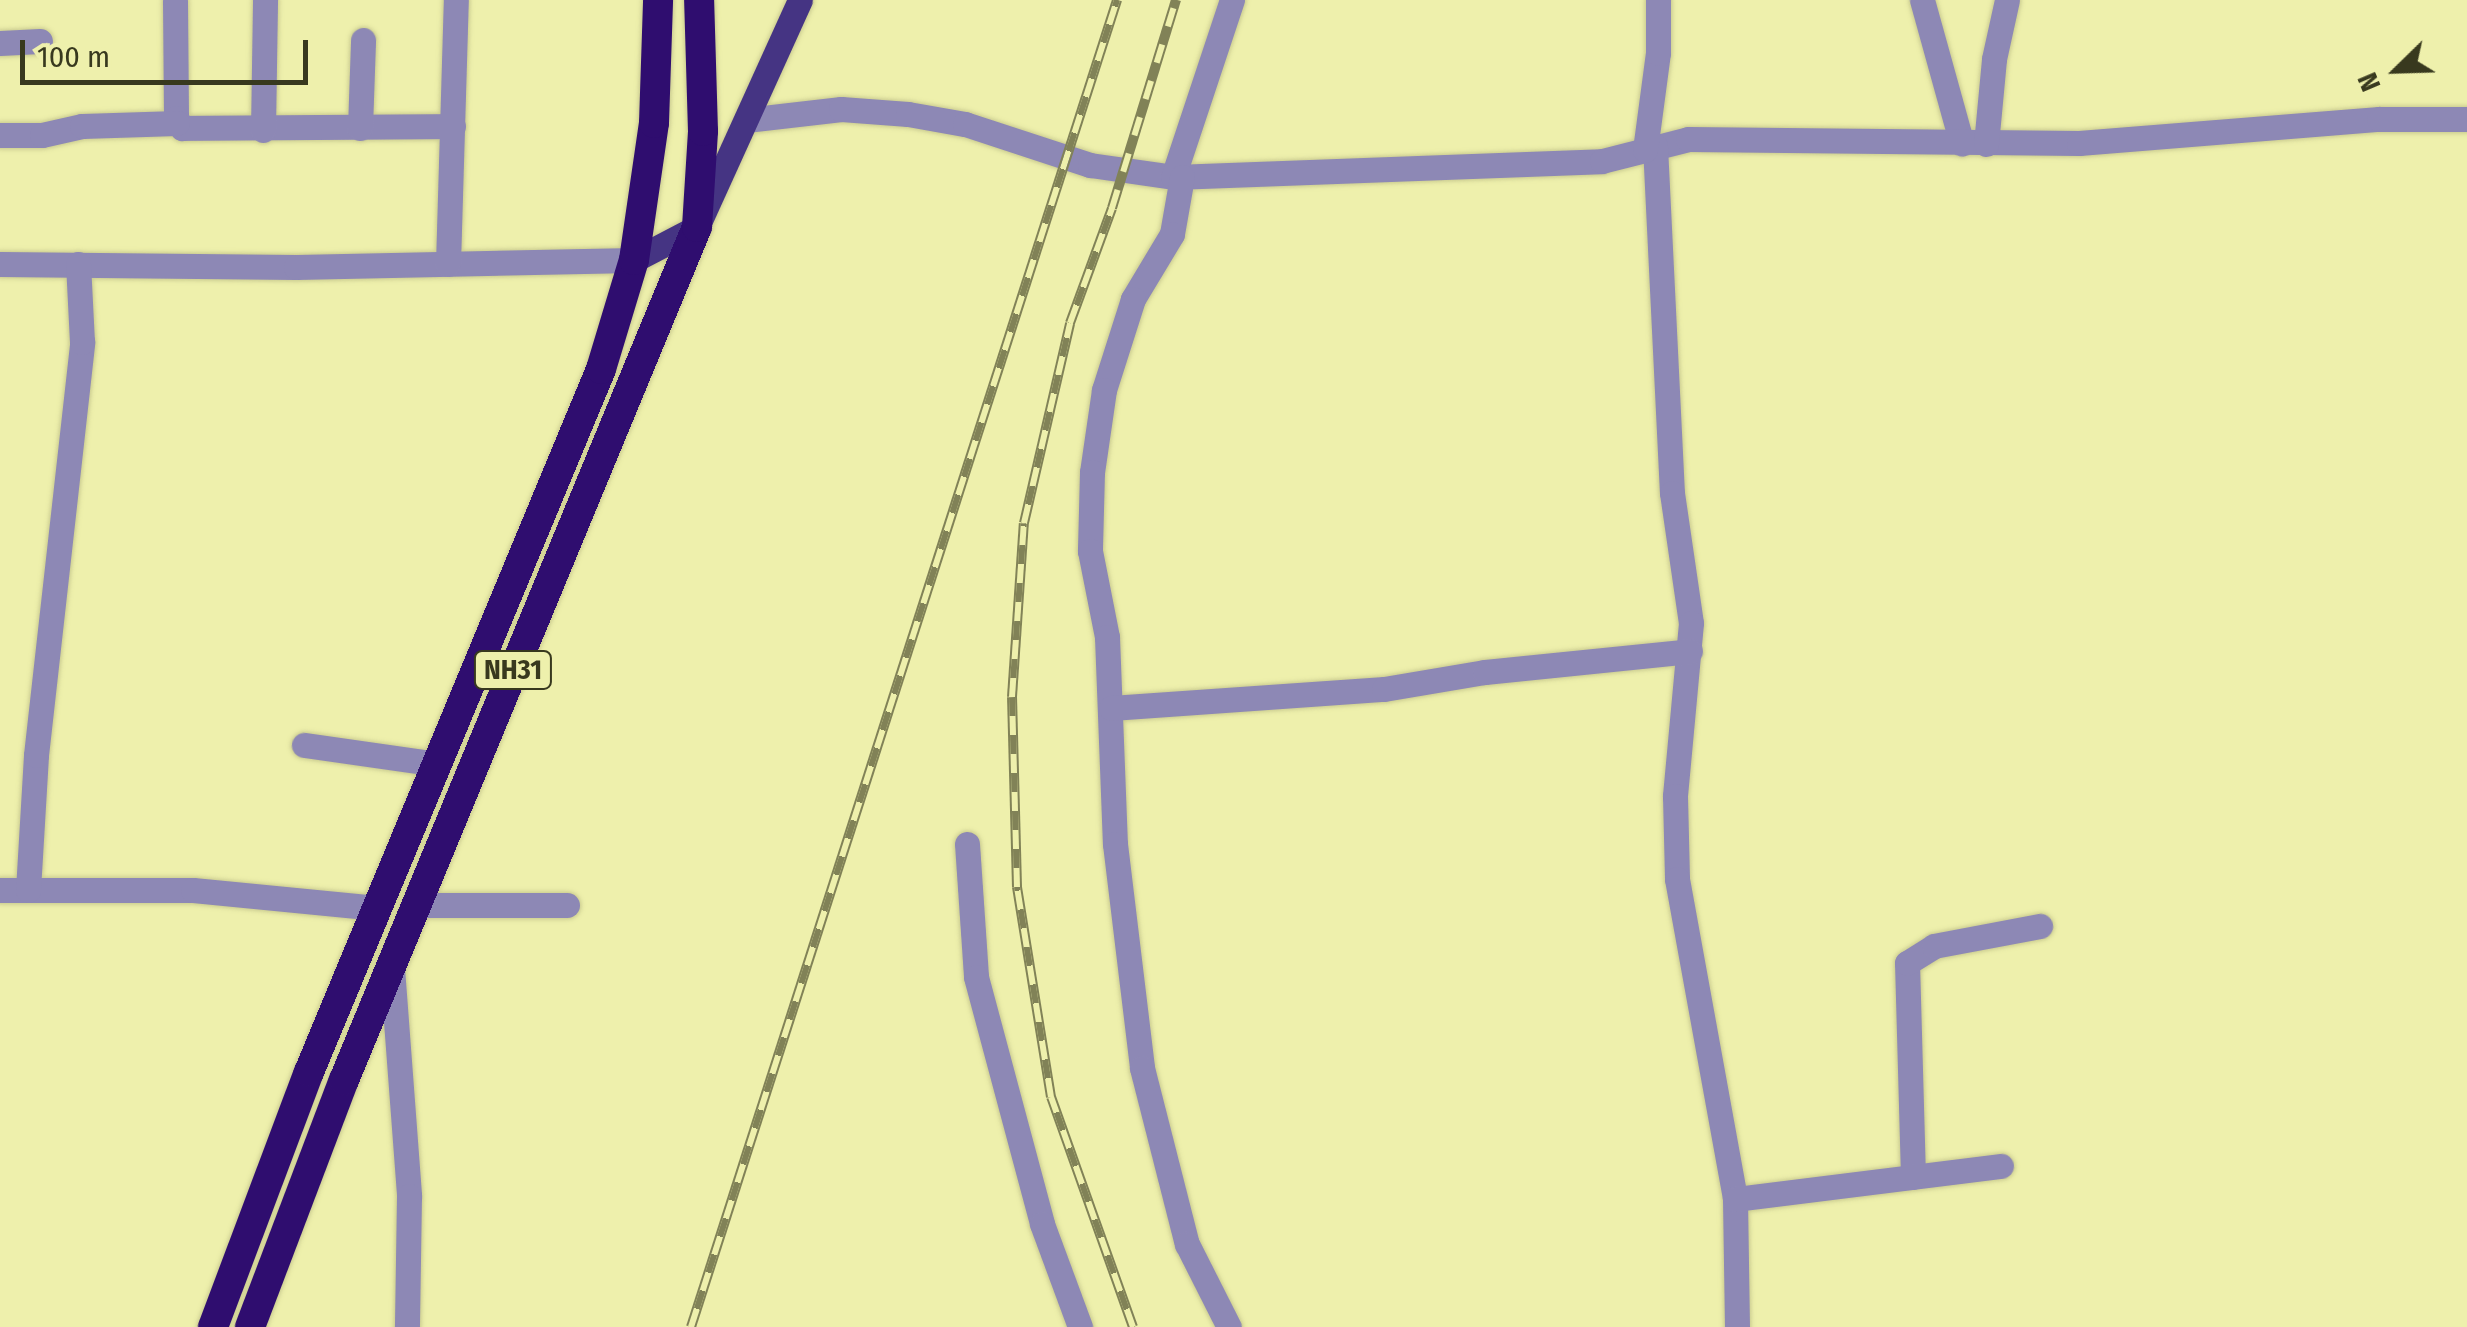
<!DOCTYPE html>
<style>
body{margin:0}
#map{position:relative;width:2467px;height:1327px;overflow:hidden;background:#eef0ac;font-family:"Fira Sans Condensed",sans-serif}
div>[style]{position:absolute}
.roads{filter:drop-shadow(0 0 2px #cacb90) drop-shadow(0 0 2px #cacb90)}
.minor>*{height:25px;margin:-12.5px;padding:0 12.5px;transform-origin:12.5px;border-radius:12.5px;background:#8d88b5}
.major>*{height:25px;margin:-12.5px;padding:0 12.5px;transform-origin:12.5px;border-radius:12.5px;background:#453483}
.highway>*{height:30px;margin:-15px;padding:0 15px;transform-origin:15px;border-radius:15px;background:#2f0d6f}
.rail>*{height:10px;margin-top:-5px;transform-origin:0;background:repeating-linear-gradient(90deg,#eef0ac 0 19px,#818257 0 38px);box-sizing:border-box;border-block:2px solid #818257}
span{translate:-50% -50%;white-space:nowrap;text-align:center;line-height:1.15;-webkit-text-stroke:9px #eef0ac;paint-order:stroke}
.shield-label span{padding:2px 8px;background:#eef0ac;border:2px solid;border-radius:8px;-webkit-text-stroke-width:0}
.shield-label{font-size:28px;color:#38391e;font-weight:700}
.north{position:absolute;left:2347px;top:20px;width:100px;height:100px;-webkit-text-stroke:8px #eef0ac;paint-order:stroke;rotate:247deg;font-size:28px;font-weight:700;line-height:40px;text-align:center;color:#38391e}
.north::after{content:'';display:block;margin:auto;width:35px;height:45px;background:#38391e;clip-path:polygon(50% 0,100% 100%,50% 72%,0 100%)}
.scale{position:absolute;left:20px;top:40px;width:288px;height:45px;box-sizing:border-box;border:5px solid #38391e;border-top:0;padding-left:12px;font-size:30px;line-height:35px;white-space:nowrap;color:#38391e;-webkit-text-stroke:8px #eef0ac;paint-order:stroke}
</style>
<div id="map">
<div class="roads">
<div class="minor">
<div style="left:1922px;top:0;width:149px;rotate:74.5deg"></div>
<div style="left:175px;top:1px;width:117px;rotate:89.5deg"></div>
<div style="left:176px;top:118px;width:12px;rotate:59deg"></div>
<div style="left:182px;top:128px;width:271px;rotate:-0.4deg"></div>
<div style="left:0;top:43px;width:40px;rotate:-2.9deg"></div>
<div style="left:746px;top:120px;width:96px;rotate:-6.6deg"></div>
<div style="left:841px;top:109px;width:67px;rotate:4.3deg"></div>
<div style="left:908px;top:114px;width:58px;rotate:10deg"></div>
<div style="left:965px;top:124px;width:132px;rotate:18.2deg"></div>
<div style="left:1090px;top:165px;width:84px;rotate:8.2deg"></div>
<div style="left:1173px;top:177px;width:429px;rotate:-2.1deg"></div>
<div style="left:1602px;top:161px;width:89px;rotate:-14.3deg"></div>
<div style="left:1688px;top:139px;width:391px;rotate:0.6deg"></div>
<div style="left:2079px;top:143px;width:301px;rotate:-4.6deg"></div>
<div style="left:2379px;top:119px;width:88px"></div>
<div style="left:360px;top:128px;width:88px;rotate:-88deg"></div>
<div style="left:263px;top:130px;width:130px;rotate:-89.1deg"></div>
<div style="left:0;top:135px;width:42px"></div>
<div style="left:42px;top:135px;width:41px;rotate:-12.7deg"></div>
<div style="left:82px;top:126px;width:95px;rotate:-1.8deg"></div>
<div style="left:1986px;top:144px;width:85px;rotate:-84.6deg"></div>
<div style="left:1994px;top:59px;width:60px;rotate:-77.6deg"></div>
<div style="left:1655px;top:146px;width:347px;rotate:87.2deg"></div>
<div style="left:1672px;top:493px;width:131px;rotate:81.7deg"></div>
<div style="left:1691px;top:623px;width:174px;rotate:95.3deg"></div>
<div style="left:1675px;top:796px;width:83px;rotate:88.6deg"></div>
<div style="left:1677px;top:879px;width:325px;rotate:79.7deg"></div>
<div style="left:1735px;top:1199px;width:128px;rotate:89.1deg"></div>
<div style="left:1645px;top:150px;width:98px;rotate:-82.4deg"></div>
<div style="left:1658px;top:53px;width:53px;rotate:-90deg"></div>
<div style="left:1173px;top:177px;width:187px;rotate:-71.6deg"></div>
<div style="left:1182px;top:177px;width:58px;rotate:100deg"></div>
<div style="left:1172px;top:234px;width:76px;rotate:121deg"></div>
<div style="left:1133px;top:299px;width:96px;rotate:107.7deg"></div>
<div style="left:1104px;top:390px;width:83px;rotate:98.3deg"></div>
<div style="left:1092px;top:472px;width:79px;rotate:91.5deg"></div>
<div style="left:1090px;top:551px;width:88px;rotate:78.8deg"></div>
<div style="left:1107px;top:637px;width:207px;rotate:87.8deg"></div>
<div style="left:1115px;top:844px;width:226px;rotate:83.1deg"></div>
<div style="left:1142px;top:1068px;width:182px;rotate:75.7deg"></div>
<div style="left:1187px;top:1244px;width:93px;rotate:63.2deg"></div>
<div style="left:0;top:264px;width:296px;rotate:0.6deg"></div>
<div style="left:296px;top:267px;width:338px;rotate:-1.2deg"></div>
<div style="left:448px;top:264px;width:264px;rotate:-88.3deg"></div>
<div style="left:1111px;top:708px;width:274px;rotate:-4deg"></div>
<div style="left:1384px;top:689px;width:102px;rotate:-9.6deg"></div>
<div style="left:1485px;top:672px;width:206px;rotate:-5.8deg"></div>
<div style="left:304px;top:745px;width:134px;rotate:8.1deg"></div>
<div style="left:967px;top:844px;width:133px;rotate:86.1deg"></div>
<div style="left:976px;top:977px;width:256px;rotate:75deg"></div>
<div style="left:1042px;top:1224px;width:110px;rotate:69.7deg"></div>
<div style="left:0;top:890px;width:193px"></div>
<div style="left:193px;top:890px;width:185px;rotate:5.6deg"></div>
<div style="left:28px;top:890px;width:135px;rotate:-86.6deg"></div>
<div style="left:36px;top:755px;width:416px;rotate:-83.6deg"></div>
<div style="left:82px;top:342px;width:78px;rotate:-92.9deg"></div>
<div style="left:416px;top:905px;width:151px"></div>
<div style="left:392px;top:968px;width:229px;rotate:85.7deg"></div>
<div style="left:409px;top:1196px;width:131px;rotate:90.9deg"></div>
<div style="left:1913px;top:1177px;width:214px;rotate:-91.6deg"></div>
<div style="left:1907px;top:963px;width:32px;rotate:-32deg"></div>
<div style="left:1934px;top:946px;width:108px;rotate:-10.7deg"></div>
<div style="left:1735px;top:1199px;width:268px;rotate:-7.1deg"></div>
</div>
<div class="major">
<div style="left:634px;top:260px;width:71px;rotate:-27.6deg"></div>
<div style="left:697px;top:227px;width:249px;rotate:-65.6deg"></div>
</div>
<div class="highway">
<div style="left:213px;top:1327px;width:272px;rotate:-69.4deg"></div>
<div style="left:309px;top:1072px;width:761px;rotate:-67.44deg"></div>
<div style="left:601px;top:369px;width:114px;rotate:-73.2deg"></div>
<div style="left:634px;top:260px;width:138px;rotate:-81.7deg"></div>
<div style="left:654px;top:123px;width:123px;rotate:-88.1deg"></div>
<div style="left:250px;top:1327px;width:264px;rotate:-69.2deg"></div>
<div style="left:344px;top:1080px;width:923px;rotate:-67.52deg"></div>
<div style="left:697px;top:227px;width:96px;rotate:-86.4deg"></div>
<div style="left:703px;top:131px;width:131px;rotate:-91.7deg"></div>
</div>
</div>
<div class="rail">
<div style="left:691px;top:1327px;width:1394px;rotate:-72.2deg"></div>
<div style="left:1133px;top:1327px;width:244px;rotate:-109.6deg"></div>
<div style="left:1051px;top:1097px;width:213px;rotate:-99.2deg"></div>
<div style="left:1017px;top:887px;width:190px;rotate:-91.5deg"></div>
<div style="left:1012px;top:697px;width:174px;rotate:-86.1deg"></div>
<div style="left:1024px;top:523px;width:205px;rotate:-77deg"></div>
<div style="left:1070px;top:323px;width:122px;rotate:-69.9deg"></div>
<div style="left:1112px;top:208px;width:218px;rotate:-72.9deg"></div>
</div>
<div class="shield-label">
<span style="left:513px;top:670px">NH31</span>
</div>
<div class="north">N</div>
<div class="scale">100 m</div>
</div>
